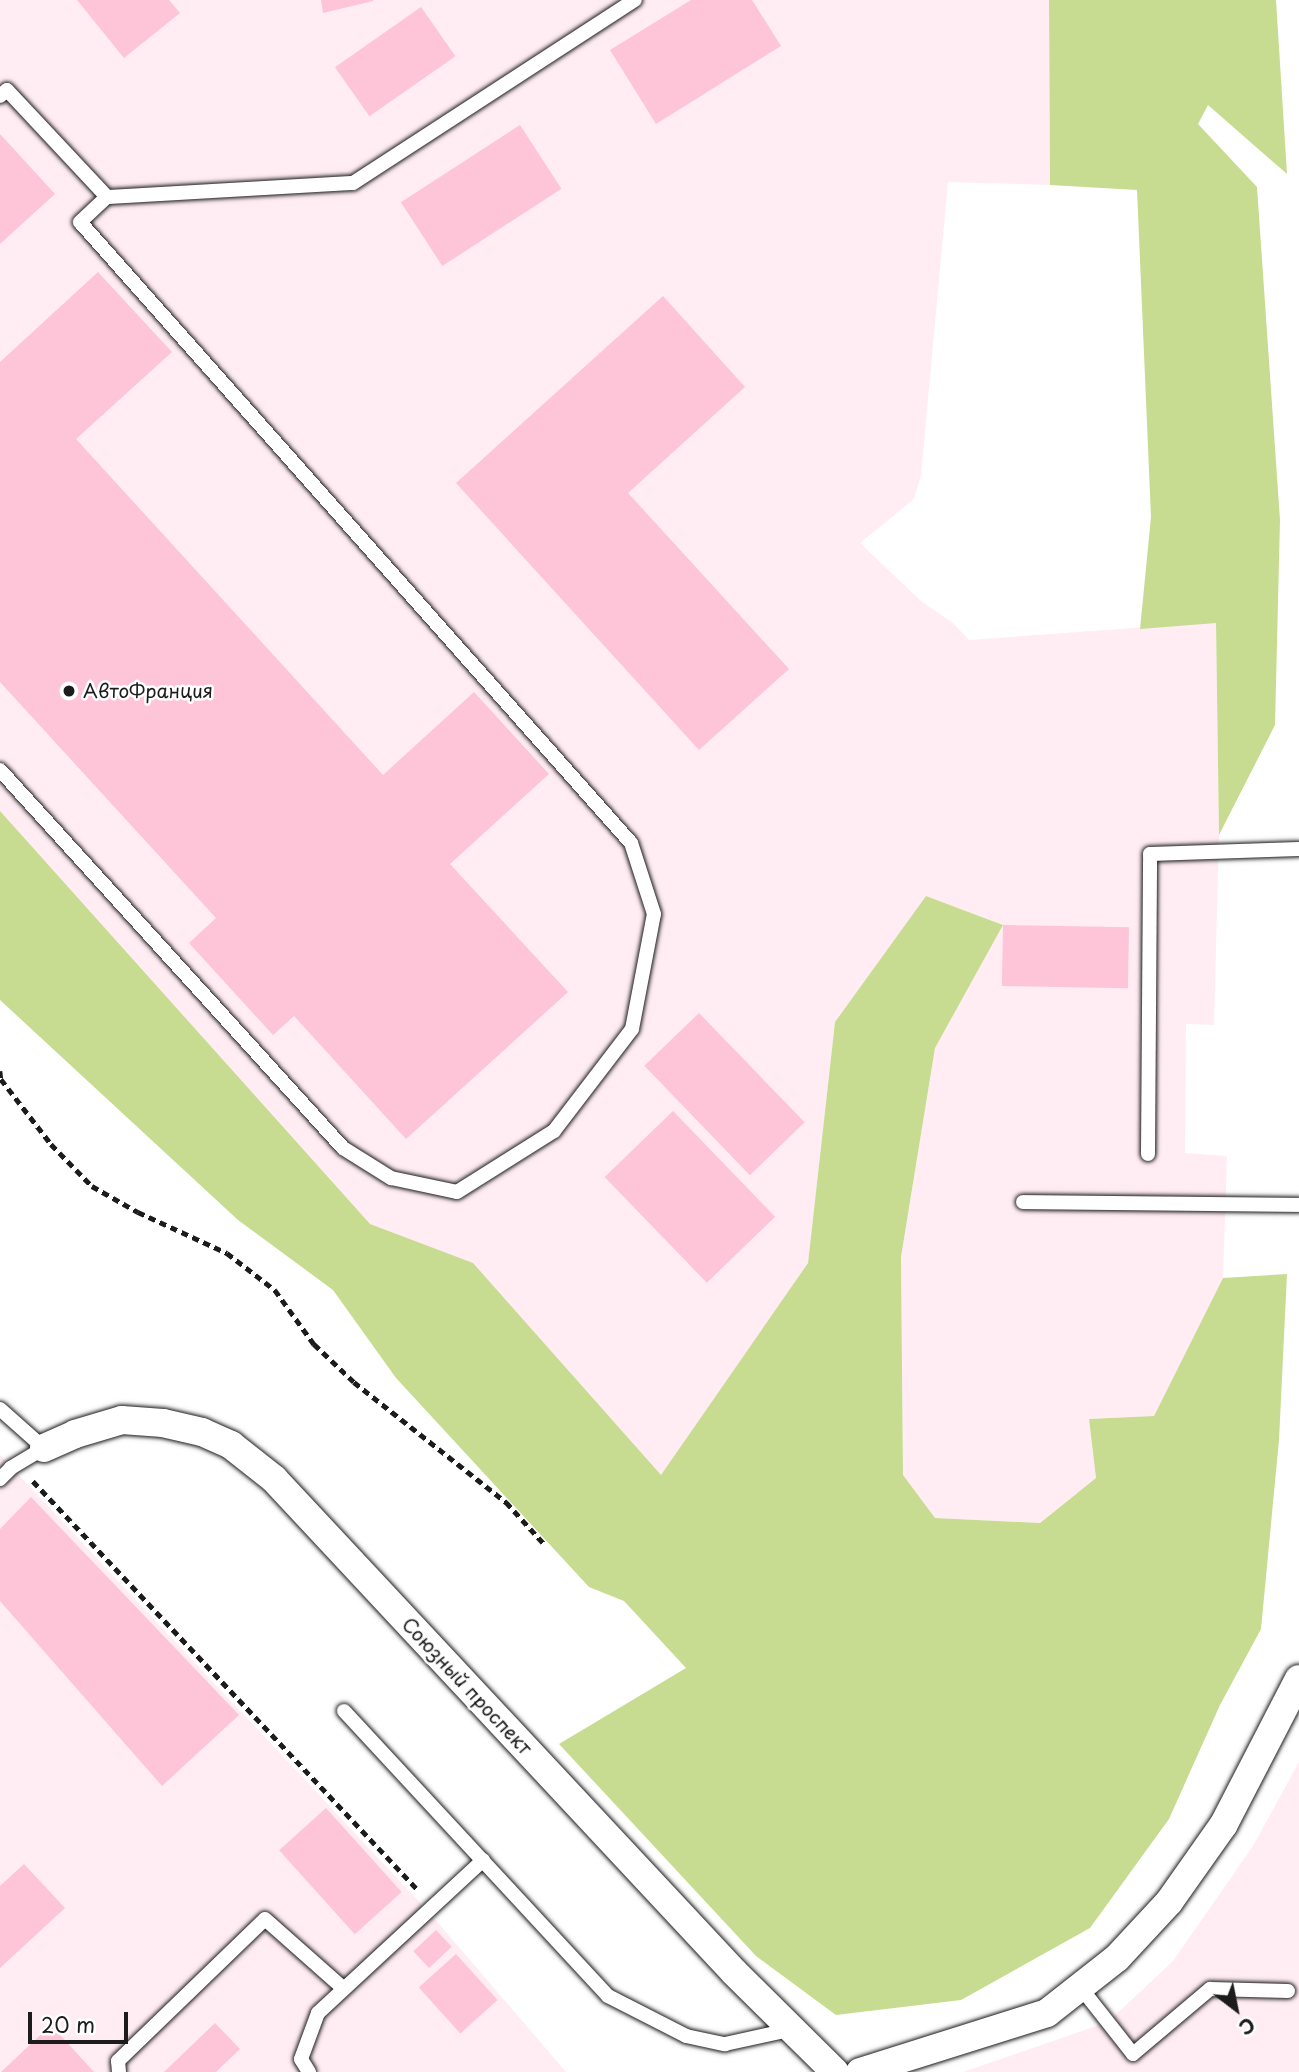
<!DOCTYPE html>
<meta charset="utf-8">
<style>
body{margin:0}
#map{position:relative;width:1299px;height:2072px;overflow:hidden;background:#fff;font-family:"Playpen Sans",sans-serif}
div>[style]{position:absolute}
.built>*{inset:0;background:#ffedf3}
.green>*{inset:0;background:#c7dc91}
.building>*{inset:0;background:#fec4d8;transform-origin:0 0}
.path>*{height:4.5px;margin-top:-2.25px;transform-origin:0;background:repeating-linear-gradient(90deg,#1c1c1c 0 7px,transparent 0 12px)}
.roads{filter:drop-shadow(0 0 2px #1c1c1c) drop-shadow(0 0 2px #1c1c1c)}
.service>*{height:14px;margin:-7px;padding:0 7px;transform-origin:7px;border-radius:7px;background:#fff}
.minor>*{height:28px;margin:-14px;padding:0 14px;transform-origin:14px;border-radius:14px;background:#fff}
.dots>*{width:19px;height:19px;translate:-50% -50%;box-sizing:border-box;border:4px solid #fff;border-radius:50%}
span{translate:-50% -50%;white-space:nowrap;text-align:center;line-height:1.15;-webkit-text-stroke:5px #fff;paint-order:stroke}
.poi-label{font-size:19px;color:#1c1c1c}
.left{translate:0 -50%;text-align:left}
.street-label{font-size:19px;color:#1c1c1c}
.north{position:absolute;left:1201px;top:1974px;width:70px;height:70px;-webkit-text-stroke:5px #fff;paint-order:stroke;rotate:148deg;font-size:19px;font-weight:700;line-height:28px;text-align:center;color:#1c1c1c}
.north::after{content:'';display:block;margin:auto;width:24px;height:32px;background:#1c1c1c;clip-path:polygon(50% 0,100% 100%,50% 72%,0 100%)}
.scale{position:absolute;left:28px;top:2012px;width:100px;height:32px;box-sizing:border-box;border:4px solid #1c1c1c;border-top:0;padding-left:9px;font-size:21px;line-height:24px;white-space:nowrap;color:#1c1c1c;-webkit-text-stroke:5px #fff;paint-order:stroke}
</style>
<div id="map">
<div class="built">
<div style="clip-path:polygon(0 0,1049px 0,1050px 185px,948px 182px,921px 475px,914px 499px,860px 543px,922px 602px,953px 623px,969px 640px,1216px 622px,1219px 835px,1214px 1025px,1186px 1024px,1185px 1153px,1227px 1156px,1223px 1278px,1154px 1416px,1089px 1419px,1096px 1478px,1040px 1523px,935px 1518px,903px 1476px,901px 1257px,935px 1048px,1003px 925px,926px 896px,835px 1022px,808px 1263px,661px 1476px,602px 1519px,0 825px)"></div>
<div style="clip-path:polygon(0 1455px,428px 1911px,566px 2072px,0 2072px)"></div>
<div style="clip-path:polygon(1299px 1762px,1299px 2072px,963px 2072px,1108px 2022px,1173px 1961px,1253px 1846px)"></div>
</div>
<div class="green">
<div style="clip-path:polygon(1049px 0,1276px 0,1287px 174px,1208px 105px,1198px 124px,1257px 187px,1280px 520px,1275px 725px,1219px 835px,1216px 623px,1140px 629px,1151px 517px,1137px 190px,1050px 185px)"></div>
<div style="clip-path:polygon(0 811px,370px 1224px,473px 1263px,661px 1475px,808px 1263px,835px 1022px,926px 896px,1003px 925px,935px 1048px,901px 1257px,903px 1475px,935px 1518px,1040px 1523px,1096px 1478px,1089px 1419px,1154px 1416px,1223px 1278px,1287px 1274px,1279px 1440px,1261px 1629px,1220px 1705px,1169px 1819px,1090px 1928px,961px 2000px,836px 2015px,756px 1956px,559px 1744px,686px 1668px,624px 1601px,589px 1587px,396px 1378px,333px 1290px,238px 1220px,0 1000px)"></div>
</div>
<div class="building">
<div style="clip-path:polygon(77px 0,169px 0,180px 13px,124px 58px)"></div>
<div style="clip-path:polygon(321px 0,373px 0,373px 1px,323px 13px)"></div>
<div style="clip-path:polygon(691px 0,752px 0,781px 46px,656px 124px,610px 50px)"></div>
<div style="left:421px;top:7px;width:60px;height:105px;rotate:55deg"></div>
<div style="left:520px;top:125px;width:76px;height:142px;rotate:57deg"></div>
<div style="clip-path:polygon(0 134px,55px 194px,0 244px)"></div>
<div style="clip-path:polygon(98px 272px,172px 352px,76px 439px,383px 775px,474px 692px,549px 774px,450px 864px,568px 992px,406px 1139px,294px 1016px,273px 1035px,189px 943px,216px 918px,0 682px,0 362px)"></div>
<div style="clip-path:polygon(663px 296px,745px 387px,628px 493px,789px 669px,699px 750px,456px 483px)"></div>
<div style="left:1003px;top:925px;width:126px;height:61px;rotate:1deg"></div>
<div style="left:699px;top:1013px;width:152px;height:76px;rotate:46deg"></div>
<div style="left:673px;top:1111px;width:147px;height:95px;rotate:46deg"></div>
<div style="clip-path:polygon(31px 1497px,239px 1715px,162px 1786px,0 1601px,0 1529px)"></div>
<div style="left:326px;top:1808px;width:113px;height:63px;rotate:48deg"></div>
<div style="clip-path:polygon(24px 1864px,65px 1908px,0 1968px,0 1886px)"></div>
<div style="left:436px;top:1930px;width:23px;height:31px;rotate:47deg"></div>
<div style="left:456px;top:1954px;width:62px;height:50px;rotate:48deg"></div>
<div style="clip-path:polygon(215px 2023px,240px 2049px,216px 2072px,164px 2072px)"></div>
<div style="clip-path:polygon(51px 2025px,94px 2072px,1px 2072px)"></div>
</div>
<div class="path">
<div style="left:0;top:1071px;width:8px;rotate:83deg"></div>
<div style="left:1px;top:1079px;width:82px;rotate:52.4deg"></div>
<div style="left:51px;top:1144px;width:59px;rotate:45.7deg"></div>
<div style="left:92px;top:1186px;width:53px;rotate:29.5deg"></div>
<div style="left:138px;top:1212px;width:98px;rotate:24.7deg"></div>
<div style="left:227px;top:1253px;width:61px;rotate:37.6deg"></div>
<div style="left:275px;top:1290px;width:67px;rotate:54.2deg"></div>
<div style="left:314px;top:1344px;width:55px;rotate:43.5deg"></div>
<div style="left:354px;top:1382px;width:194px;rotate:38.3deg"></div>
<div style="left:506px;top:1502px;width:59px;rotate:47.7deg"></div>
<div style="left:33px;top:1481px;width:562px;rotate:46.73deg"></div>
</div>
<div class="roads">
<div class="service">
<div style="left:0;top:96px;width:9px;rotate:-41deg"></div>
<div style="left:7px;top:90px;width:146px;rotate:46.9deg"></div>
<div style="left:107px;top:197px;width:246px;rotate:-3.3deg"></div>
<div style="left:353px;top:183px;width:336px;rotate:-33deg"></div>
<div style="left:0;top:770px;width:510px;rotate:47.78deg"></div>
<div style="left:343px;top:1148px;width:57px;rotate:32deg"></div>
<div style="left:391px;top:1178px;width:67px;rotate:12deg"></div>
<div style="left:457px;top:1192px;width:115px;rotate:-32.2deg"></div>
<div style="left:554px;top:1131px;width:128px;rotate:-52.6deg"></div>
<div style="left:632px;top:1029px;width:117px;rotate:-79.2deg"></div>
<div style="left:654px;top:914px;width:75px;rotate:-107.9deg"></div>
<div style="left:631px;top:843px;width:830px;rotate:-131.58deg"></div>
<div style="left:80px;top:222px;width:37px;rotate:-43deg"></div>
<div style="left:1148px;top:1154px;width:300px;rotate:-89.6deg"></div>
<div style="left:1150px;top:854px;width:149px;rotate:-1.9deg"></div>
<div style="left:1023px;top:1202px;width:276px;rotate:0.6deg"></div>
<div style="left:0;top:1409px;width:59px;rotate:41.6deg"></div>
<div style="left:44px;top:1448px;width:39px;rotate:149deg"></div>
<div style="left:11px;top:1468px;width:16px;rotate:135deg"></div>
<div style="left:344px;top:1711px;width:388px;rotate:47.2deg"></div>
<div style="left:608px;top:1996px;width:88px;rotate:27.1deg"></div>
<div style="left:686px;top:2036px;width:40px;rotate:12deg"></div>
<div style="left:725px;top:2044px;width:66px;rotate:-12.3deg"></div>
<div style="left:1081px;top:1988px;width:84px;rotate:51.8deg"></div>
<div style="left:1133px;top:2054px;width:101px;rotate:-40.2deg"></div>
<div style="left:1210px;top:1989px;width:78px;rotate:1.5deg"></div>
<div style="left:119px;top:2072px;width:11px;rotate:-95deg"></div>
<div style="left:118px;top:2061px;width:204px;rotate:-44deg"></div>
<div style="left:265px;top:1919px;width:104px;rotate:41.5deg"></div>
<div style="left:309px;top:2072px;width:15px;rotate:-122deg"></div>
<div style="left:301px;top:2059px;width:49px;rotate:-69.7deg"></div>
<div style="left:318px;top:2013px;width:225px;rotate:-42.8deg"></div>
</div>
<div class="minor">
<div style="left:44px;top:1448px;width:34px;rotate:-24deg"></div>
<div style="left:75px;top:1434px;width:49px;rotate:-16.6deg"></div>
<div style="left:122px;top:1420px;width:41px;rotate:4.2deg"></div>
<div style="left:163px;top:1423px;width:40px;rotate:13deg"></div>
<div style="left:202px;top:1432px;width:32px;rotate:24deg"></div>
<div style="left:231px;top:1445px;width:55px;rotate:38.3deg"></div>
<div style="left:274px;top:1479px;width:674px;rotate:46.98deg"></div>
<div style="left:734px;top:1972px;width:142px;rotate:44.7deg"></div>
<div style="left:860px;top:2072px;width:196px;rotate:-17.5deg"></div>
<div style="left:1047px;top:2013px;width:89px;rotate:-38.2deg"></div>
<div style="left:1117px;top:1958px;width:76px;rotate:-47.1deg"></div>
<div style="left:1169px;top:1902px;width:95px;rotate:-54.8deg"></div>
<div style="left:1224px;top:1824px;width:163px;rotate:-62.7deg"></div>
</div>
</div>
<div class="dots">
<div style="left:69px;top:691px;background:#1c1c1c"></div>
</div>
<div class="poi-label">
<span class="left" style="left:83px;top:691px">АвтоФранция</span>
</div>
<div class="street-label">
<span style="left:467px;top:1686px;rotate:47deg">Союзный проспект</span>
</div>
<div class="north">С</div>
<div class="scale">20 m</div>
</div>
